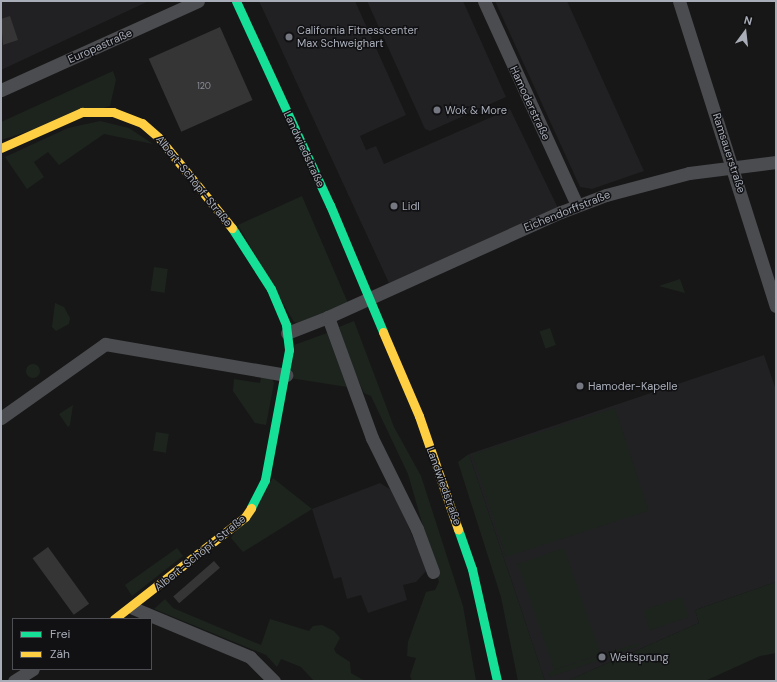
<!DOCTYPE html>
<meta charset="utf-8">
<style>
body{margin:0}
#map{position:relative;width:777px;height:682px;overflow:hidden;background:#171717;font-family:"DM Sans",sans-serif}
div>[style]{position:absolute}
.built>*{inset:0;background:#212123}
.green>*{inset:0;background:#1d241e;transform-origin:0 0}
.round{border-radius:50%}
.building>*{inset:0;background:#353536;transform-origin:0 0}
.street>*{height:13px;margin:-6.5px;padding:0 6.5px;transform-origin:6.5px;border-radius:6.5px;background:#4b4c50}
.fast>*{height:9px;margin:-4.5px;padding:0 4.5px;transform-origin:4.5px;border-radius:4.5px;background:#16e098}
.slow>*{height:9px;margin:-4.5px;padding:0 4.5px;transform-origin:4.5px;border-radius:4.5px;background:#ffcf43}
.dots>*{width:11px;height:11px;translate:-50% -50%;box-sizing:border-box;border:2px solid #111113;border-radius:50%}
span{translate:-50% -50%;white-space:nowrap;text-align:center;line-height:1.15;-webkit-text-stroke:3px #111113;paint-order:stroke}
.number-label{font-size:9px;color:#8b8f98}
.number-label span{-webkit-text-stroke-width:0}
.poi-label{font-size:11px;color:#a8adb8}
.left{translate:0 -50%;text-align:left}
.street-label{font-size:11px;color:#a8adb8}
.frame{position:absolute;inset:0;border:2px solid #a8adb8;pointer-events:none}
.legend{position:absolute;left:12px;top:618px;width:140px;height:52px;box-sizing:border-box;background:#111113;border:1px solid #4d4f55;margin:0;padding:5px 7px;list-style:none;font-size:12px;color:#a8adb8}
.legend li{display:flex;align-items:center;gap:8px;height:20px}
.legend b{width:20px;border:1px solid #4d4f55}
.north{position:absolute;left:725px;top:12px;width:40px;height:40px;-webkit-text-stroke:3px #111113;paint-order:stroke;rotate:15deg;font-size:11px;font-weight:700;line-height:16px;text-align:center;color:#a8adb8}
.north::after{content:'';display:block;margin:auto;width:14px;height:18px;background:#a8adb8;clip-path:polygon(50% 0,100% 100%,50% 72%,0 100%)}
</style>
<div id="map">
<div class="built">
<div style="clip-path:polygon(1px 1px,149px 1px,1px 70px)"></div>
<div style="clip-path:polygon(259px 1px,355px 1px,406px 115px,360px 136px,366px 150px,376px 146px,384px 164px,510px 109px,558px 208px,389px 283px)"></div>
<div style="clip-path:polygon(367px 1px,463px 1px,506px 97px,430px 131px,425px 129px)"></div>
<div style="clip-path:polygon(495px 1px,567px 1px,644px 171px,592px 189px,580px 187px)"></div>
<div style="clip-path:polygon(764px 355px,776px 390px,776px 582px,695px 610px,699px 623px,567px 681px,545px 681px,469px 454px)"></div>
<div style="clip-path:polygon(380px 483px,393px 491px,427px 570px,416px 582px,403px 585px,407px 600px,368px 613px,361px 595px,347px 599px,341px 577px,334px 579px,312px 509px)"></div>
</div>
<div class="green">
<div style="clip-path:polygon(113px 71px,116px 80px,110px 106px,1px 140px,1px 122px)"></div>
<div style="clip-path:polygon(100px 121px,129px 128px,153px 144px,104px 134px,59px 165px,48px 152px,34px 162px,44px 177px,27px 189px,5px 157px,68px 128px)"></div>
<div style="clip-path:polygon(302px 196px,348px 303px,297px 323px,294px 322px,238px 225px)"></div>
<div style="left:154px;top:267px;width:14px;height:24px;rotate:8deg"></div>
<div style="clip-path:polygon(680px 279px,685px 293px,659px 286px)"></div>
<div style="clip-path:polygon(55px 303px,64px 307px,70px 318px,69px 324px,56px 331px,52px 327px)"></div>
<div style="clip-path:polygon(354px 321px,394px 427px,421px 476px,463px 606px,476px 681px,412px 681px,410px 676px,416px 658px,407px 656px,408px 642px,426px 592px,435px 590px,439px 582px,408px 474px,371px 396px,364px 393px,354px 371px,339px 327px)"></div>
<div style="left:550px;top:328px;width:18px;height:11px;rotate:71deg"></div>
<div style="clip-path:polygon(327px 333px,347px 387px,290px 378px,294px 345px)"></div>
<div class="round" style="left:26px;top:364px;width:14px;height:14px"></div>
<div style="clip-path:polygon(261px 377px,272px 379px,274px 383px,266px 425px,255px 423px,233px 391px,234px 379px,260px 383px)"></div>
<div style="clip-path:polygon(73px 405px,70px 425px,68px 427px,59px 414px)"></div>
<div style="left:615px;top:408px;width:108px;height:150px;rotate:72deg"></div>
<div style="left:156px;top:432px;width:13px;height:19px;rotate:9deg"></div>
<div style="clip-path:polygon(469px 454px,545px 681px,518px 681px,501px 597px,458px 462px)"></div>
<div style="clip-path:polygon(273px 478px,312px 509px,243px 552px,231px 538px)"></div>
<div style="clip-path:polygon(177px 548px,183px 556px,132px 596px,125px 585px)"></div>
<div style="left:564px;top:548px;width:112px;height:49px;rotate:71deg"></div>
<div style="clip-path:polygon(776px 582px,776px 653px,760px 656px,705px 681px,567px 681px,699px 623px,695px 610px)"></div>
<div style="left:682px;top:597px;width:21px;height:41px;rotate:71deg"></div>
<div style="clip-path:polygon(165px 599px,173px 608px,261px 645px,270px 619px,309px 631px,313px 626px,322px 625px,334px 631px,340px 638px,334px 649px,336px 653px,350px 662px,351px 673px,365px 681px,314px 681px,301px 667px,281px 659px,277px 667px,266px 655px,154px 609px)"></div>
<div style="clip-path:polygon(638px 643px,639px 646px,550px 677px,548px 672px)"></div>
</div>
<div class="building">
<div style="clip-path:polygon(10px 16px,18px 40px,3px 45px,1px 19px)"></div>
<div style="left:220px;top:27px;width:80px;height:78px;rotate:66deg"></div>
<div style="left:48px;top:547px;width:70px;height:19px;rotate:54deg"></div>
<div style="left:214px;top:561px;width:9px;height:54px;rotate:49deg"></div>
</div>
<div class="street">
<div style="left:484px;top:1px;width:224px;rotate:65.5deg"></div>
<div style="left:679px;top:1px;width:320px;rotate:72.4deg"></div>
<div style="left:1px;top:90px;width:216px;rotate:-24.3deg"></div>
<div style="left:287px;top:333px;width:44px;rotate:-21.3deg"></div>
<div style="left:1px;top:418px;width:128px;rotate:-35.4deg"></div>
<div style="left:105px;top:344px;width:184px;rotate:9.7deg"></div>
<div style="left:433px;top:572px;width:46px;rotate:-110.4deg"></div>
<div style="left:417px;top:529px;width:102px;rotate:-116.3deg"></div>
<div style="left:372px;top:438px;width:129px;rotate:-110deg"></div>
<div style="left:328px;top:317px;width:256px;rotate:-24.3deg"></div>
<div style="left:561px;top:212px;width:48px;rotate:-20.7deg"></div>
<div style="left:606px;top:195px;width:86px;rotate:-14.8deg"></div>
<div style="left:689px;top:173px;width:88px;rotate:-7.2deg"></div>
<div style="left:133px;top:608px;width:127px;rotate:22.7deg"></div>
<div style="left:250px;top:657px;width:34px;rotate:45deg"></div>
<div style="left:14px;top:681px;width:22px;rotate:-32deg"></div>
</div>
<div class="fast">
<div style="left:236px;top:1px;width:225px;rotate:65.3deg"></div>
<div style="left:330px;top:205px;width:138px;rotate:67.3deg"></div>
<div style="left:232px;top:228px;width:72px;rotate:57.4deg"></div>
<div style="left:271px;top:289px;width:39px;rotate:67deg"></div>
<div style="left:286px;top:325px;width:25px;rotate:83deg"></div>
<div style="left:289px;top:350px;width:132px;rotate:100.5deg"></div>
<div style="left:265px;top:480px;width:31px;rotate:117deg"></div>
<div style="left:458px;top:529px;width:42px;rotate:70.7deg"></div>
<div style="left:472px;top:569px;width:115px;rotate:77.4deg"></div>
</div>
<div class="slow">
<div style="left:1px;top:148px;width:89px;rotate:-24deg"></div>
<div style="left:82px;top:112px;width:31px"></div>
<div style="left:113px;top:112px;width:31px;rotate:21deg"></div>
<div style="left:142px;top:123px;width:23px;rotate:41deg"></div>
<div style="left:159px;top:138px;width:116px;rotate:51deg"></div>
<div style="left:383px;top:332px;width:91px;rotate:66.8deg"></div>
<div style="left:419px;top:416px;width:120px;rotate:71deg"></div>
<div style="left:114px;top:619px;width:166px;rotate:-37.9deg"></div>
<div style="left:245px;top:517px;width:11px;rotate:-56deg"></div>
</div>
<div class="dots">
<div style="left:289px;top:37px;background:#757880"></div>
<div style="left:437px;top:110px;background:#757880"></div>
<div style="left:394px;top:206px;background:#757880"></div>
<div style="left:580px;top:386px;background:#757880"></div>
<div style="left:602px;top:657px;background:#757880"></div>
</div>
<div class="number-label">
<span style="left:204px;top:86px">120</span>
</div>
<div class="poi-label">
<span class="left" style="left:297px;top:37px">California Fitnesscenter<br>Max Schweighart</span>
<span class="left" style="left:445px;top:110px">Wok &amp; More</span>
<span class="left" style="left:402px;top:206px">Lidl</span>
<span class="left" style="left:588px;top:386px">Hamoder-Kapelle</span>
<span class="left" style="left:610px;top:657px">Weitsprung</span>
</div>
<div class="street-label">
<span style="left:100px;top:46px;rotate:-24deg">Europastraße</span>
<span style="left:530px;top:103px;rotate:65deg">Hamoderstraße</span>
<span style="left:304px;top:149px;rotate:65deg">Landwiedstraße</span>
<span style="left:729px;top:153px;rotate:72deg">Ramsauerstraße</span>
<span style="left:194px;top:181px;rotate:51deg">Albert-Schöpf-Straße</span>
<span style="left:567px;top:211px;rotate:-22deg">Eichendorffstraße</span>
<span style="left:444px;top:486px;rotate:70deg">Landwiedstraße</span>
<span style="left:200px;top:553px;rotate:-39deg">Albert-Schöpf-Straße</span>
</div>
<div class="frame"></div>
<ul class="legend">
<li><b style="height:5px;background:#16e098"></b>Frei</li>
<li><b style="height:5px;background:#ffcf43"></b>Zäh</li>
</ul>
<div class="north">N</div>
</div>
